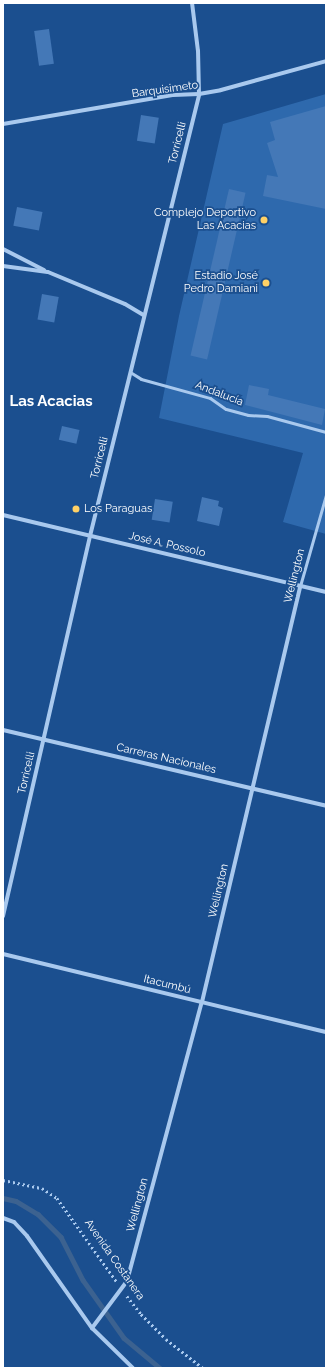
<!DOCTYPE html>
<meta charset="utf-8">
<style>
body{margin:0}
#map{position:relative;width:329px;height:1371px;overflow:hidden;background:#1b4f8f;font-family:Raleway,sans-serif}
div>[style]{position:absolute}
.green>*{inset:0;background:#2e69ad}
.stream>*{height:4.5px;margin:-2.25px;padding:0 2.25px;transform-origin:2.25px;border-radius:2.25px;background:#3c6290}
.building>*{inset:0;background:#4478b7;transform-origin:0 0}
.path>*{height:2.5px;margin-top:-1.25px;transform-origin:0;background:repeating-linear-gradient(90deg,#a9c9ee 0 2px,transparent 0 5px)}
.lane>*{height:3px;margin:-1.5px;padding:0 1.5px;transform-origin:1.5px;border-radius:1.5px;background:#a9c9ee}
.street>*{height:4px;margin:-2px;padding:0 2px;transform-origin:2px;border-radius:2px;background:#a9c9ee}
.dots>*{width:11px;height:11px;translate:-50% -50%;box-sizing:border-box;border:2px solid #1b4f8f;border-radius:50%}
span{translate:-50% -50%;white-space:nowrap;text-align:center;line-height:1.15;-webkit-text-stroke:3.5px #1b4f8f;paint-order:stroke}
.street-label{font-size:11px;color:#fff}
.poi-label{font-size:11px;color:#fff}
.right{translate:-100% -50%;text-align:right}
.left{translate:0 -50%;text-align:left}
.district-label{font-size:15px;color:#fff;font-weight:700}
.frame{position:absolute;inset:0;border:4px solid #fff;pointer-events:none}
</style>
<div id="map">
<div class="green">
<div style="clip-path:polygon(326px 94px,326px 534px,283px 522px,303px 453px,159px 418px,179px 316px,223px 124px)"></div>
</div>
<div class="stream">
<div style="left:3px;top:1198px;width:13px;rotate:13deg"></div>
<div style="left:16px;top:1201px;width:26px;rotate:31deg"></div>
<div style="left:38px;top:1214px;width:33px;rotate:45deg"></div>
<div style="left:61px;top:1237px;width:48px;rotate:62.9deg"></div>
<div style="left:83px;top:1280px;width:71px;rotate:54.7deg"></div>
<div style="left:124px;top:1338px;width:47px;rotate:39.8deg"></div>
</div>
<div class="building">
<div style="left:49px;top:29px;width:35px;height:15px;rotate:82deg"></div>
<div style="clip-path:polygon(326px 106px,326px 209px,263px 196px,267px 175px,278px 177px,267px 143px,275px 140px,270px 122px)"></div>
<div style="left:141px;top:115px;width:18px;height:26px;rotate:9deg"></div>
<div style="left:229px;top:189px;width:17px;height:171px;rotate:13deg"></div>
<div style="left:17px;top:207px;width:26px;height:19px;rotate:11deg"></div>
<div style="left:42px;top:294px;width:17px;height:26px;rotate:10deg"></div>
<div style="clip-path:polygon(249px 385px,269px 389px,268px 395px,325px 409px,322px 425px,245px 405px)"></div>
<div style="left:62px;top:426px;width:18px;height:14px;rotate:13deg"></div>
<div style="clip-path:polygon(202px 497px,219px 501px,218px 506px,223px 508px,219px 526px,197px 521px)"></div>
<div style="left:155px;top:499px;width:18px;height:21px;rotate:9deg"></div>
</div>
<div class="path">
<div style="left:3px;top:1180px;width:40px;rotate:12deg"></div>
<div style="left:42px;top:1188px;width:18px;rotate:34deg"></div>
<div style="left:57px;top:1198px;width:103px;rotate:54.5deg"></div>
<div style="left:127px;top:1296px;width:23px;rotate:52deg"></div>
<div style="left:141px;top:1314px;width:35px;rotate:45deg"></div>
<div style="left:166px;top:1339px;width:47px;rotate:38.1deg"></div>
</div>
<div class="lane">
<div style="left:130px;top:372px;width:13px;rotate:32deg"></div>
<div style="left:141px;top:379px;width:72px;rotate:15.4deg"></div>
<div style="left:210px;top:398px;width:19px;rotate:35deg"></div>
<div style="left:226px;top:409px;width:23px;rotate:15deg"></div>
<div style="left:248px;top:415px;width:19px;rotate:3deg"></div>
<div style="left:267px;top:416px;width:61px;rotate:15.2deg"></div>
<div style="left:300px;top:586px;width:95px;rotate:-74.1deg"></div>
</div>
<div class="street">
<div style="left:3px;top:124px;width:172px;rotate:-9.7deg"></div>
<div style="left:173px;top:95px;width:26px;rotate:-2deg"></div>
<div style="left:199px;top:94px;width:22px;rotate:-10deg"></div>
<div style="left:221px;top:90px;width:109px;rotate:-15.4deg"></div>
<div style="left:3px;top:249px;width:46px;rotate:27.1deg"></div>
<div style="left:3px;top:266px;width:45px;rotate:7.6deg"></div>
<div style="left:48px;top:272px;width:83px;rotate:22.6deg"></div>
<div style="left:125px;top:304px;width:21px;rotate:31deg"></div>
<div style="left:3px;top:515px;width:332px;rotate:13.4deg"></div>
<div style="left:3px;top:730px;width:332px;rotate:13.2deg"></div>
<div style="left:3px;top:916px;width:390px;rotate:-77.1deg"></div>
<div style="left:90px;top:536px;width:455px;rotate:-76.1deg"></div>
<div style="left:199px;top:94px;width:43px;rotate:-91.3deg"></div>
<div style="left:198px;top:51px;width:48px;rotate:-97.1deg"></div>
<div style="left:3px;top:954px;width:332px;rotate:13.6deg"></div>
<div style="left:3px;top:1218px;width:12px;rotate:20deg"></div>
<div style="left:14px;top:1222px;width:19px;rotate:47deg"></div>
<div style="left:27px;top:1236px;width:113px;rotate:54.8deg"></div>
<div style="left:92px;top:1328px;width:57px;rotate:44.3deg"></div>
<div style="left:92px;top:1328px;width:59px;rotate:-53.3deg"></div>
<div style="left:127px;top:1281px;width:289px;rotate:-75deg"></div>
<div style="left:202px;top:1002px;width:427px;rotate:-76.7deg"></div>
</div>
<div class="dots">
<div style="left:264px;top:220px;background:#ffd166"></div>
<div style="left:266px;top:283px;background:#ffd166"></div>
<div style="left:76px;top:509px;background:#ffd166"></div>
</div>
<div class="street-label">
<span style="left:165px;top:90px;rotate:-8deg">Barquisimeto</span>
<span style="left:178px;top:143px;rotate:-76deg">Torricelli</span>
<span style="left:219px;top:394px;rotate:21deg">Andalucía</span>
<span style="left:100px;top:458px;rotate:-76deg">Torricelli</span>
<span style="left:167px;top:545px;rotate:13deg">José A. Possolo</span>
<span style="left:295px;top:576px;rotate:-76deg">Wellington</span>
<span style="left:166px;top:759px;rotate:13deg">Carreras Nacionales</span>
<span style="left:27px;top:773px;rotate:-77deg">Torricelli</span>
<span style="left:219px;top:891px;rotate:-77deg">Wellington</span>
<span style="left:167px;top:985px;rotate:14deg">Itacumbú</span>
<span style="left:138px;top:1205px;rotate:-75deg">Wellington</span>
<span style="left:114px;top:1260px;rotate:55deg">Avenida Costanera</span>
</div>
<div class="poi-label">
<span class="right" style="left:256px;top:220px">Complejo Deportivo<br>Las Acacias</span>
<span class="right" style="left:258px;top:283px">Estadio José<br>Pedro Damiani</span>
<span class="left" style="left:84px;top:509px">Los Paraguas</span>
</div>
<div class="district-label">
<span style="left:51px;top:402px">Las Acacias</span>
</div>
<div class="frame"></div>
</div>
